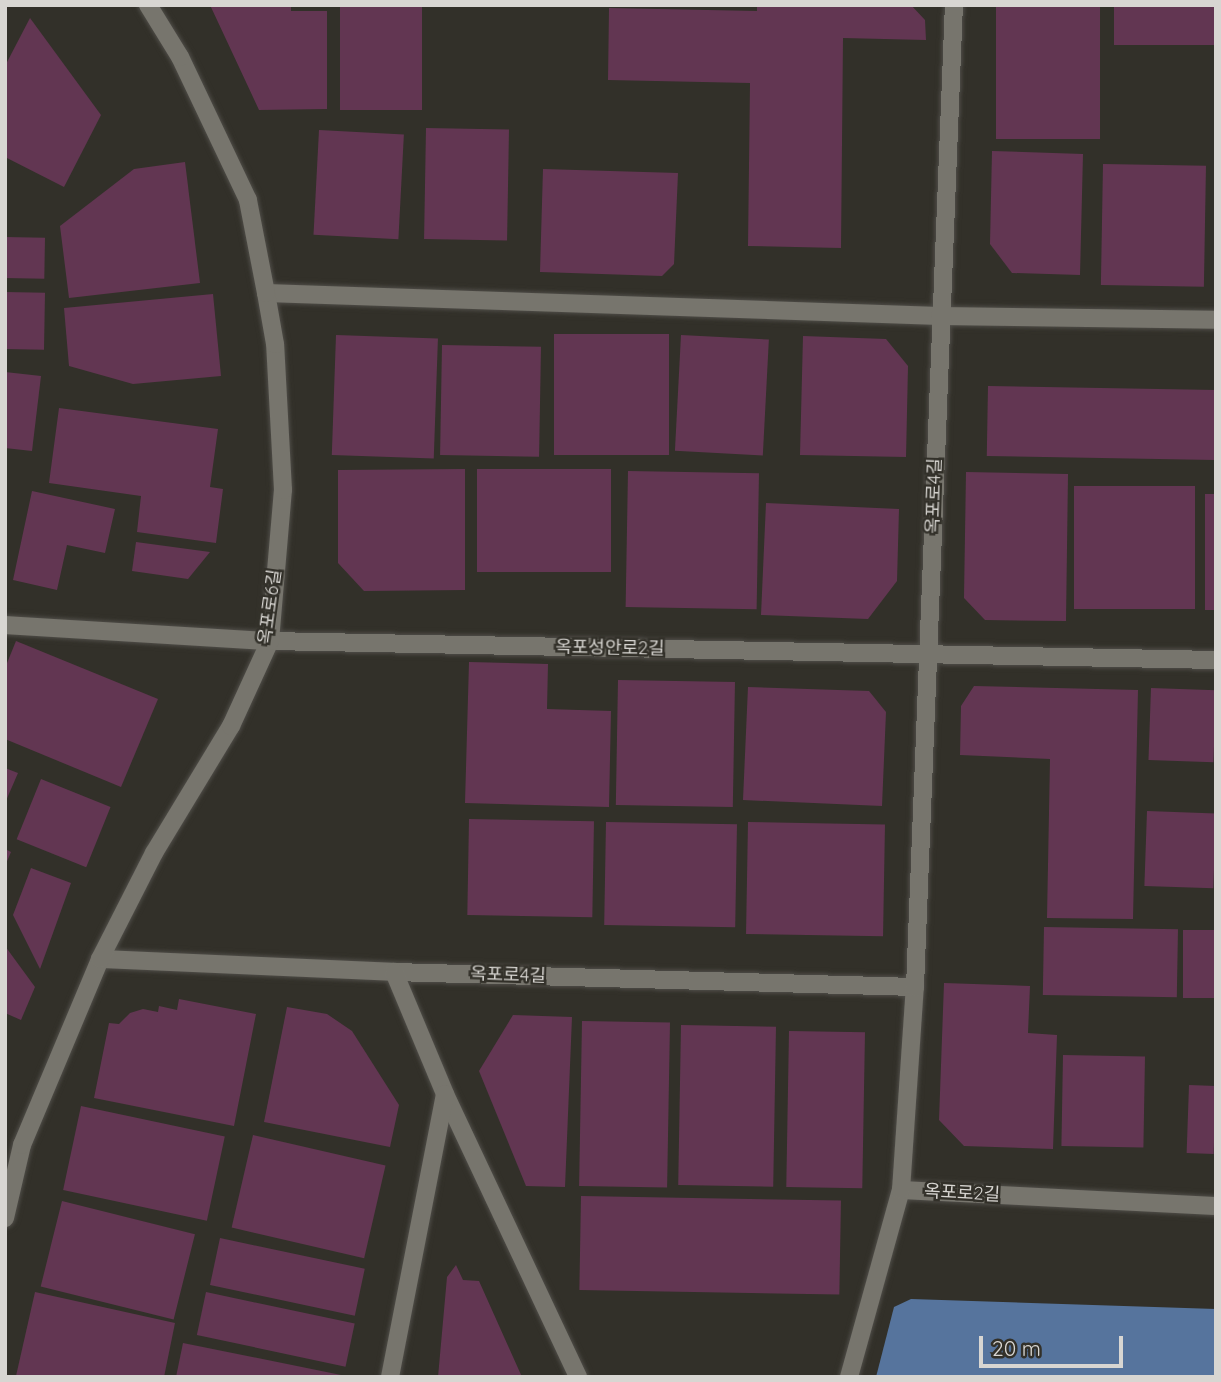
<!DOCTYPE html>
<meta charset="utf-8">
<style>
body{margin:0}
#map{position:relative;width:1221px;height:1382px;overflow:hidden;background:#323029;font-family:Quicksand,"Noto Sans KR",sans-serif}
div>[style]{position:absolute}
.water>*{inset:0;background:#56749d}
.building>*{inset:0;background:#623652;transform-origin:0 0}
.roads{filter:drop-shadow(0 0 2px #4f4d48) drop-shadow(0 0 2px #4f4d48)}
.minor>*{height:18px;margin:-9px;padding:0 9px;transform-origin:9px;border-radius:9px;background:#77756d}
span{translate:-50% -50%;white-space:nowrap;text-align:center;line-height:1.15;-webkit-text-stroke:5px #323029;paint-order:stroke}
.street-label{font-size:18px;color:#d8d6d2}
.frame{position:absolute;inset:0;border:7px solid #d8d6d2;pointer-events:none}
.scale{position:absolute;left:979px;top:1336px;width:144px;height:32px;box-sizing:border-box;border:4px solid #d8d6d2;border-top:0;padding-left:9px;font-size:21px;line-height:24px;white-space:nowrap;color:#d8d6d2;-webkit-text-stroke:5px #323029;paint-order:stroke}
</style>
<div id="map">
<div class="water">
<div style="clip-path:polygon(911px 1299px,1216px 1309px,1216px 1377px,876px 1377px,894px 1307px)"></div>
</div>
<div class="building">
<div style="clip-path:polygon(210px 5px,291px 5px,291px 11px,327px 11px,327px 109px,259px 110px)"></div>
<div style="left:340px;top:5px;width:82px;height:105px"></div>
<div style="clip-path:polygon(757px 5px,911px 5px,925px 20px,926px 40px,843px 38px,841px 248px,748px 246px,750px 83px,608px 80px,609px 8px,757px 11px)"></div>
<div style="left:996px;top:5px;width:104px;height:134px"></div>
<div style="left:1114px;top:5px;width:102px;height:40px"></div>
<div style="clip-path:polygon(30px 18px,101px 115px,64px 187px,5px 157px,5px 66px)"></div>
<div style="left:426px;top:128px;width:83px;height:111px;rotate:1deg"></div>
<div style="left:319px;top:130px;width:85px;height:105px;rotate:3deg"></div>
<div style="clip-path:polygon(992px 151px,1083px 154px,1080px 275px,1012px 273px,990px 244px)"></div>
<div style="clip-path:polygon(185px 162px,200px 283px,69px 298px,60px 226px,134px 169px)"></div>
<div style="left:1103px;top:164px;width:103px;height:121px;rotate:1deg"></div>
<div style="clip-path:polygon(543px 169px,678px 173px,674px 264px,662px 276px,540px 272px)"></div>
<div style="left:5px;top:237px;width:40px;height:41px;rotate:1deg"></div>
<div style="left:5px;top:292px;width:40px;height:57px;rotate:1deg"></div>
<div style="clip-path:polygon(213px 294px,221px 376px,133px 384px,69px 366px,64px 308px)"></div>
<div style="left:554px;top:334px;width:115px;height:121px"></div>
<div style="left:336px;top:335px;width:102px;height:120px;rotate:2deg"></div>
<div style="left:681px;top:335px;width:88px;height:116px;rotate:3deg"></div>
<div style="clip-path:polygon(803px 336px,886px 339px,908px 366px,906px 457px,800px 455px)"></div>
<div style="left:442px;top:345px;width:99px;height:110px;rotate:1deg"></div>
<div style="clip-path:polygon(5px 372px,41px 376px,32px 451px,5px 448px)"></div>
<div style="left:988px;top:386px;width:228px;height:70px;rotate:1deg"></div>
<div style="clip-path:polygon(59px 408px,218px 429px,210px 487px,223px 489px,216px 543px,137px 532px,141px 496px,49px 483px)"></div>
<div style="clip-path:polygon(465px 469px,465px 590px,364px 591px,338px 563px,338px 470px)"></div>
<div style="left:477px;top:469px;width:134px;height:103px"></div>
<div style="left:628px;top:471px;width:131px;height:136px;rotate:1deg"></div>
<div style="clip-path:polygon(966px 472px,1068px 474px,1066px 621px,985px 620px,964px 598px)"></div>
<div style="left:1074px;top:486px;width:121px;height:123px"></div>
<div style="clip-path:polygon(32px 491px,115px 509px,105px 553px,67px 545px,57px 590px,13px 580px)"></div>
<div style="left:1205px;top:494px;width:11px;height:116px"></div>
<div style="clip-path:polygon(766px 503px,899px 509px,897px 581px,868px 619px,761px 615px)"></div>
<div style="clip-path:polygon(136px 542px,210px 552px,188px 579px,132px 571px)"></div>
<div style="clip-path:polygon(16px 641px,158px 699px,121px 787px,5px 739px,5px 668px)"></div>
<div style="clip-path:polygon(469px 662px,548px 664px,547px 709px,611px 711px,609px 807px,465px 803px)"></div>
<div style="left:618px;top:680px;width:117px;height:125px;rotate:1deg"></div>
<div style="clip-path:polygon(974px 686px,1138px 690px,1133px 919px,1047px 918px,1050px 759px,960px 755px,961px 706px)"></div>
<div style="clip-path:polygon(748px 687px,869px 691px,886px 712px,882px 806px,743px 800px)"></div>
<div style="left:1151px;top:688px;width:65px;height:72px;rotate:2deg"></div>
<div style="clip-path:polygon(5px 768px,18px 773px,5px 803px)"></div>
<div style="left:41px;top:779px;width:75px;height:65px;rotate:22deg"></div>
<div style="left:1147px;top:811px;width:69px;height:75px;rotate:2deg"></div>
<div style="left:469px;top:819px;width:125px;height:96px;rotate:1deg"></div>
<div style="left:606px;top:822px;width:131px;height:103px;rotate:1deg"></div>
<div style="left:748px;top:822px;width:137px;height:112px;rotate:1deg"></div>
<div style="clip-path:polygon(5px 849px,11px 852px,5px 866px)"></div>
<div style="clip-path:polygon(31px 868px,71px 883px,40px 969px,13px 915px)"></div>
<div style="left:1044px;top:927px;width:134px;height:68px;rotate:1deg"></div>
<div style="left:1183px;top:930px;width:33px;height:68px"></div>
<div style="clip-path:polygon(5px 946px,35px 987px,21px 1020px,5px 1013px)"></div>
<div style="clip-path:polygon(944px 983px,1030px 986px,1028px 1033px,1057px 1035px,1053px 1149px,964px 1146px,939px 1120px)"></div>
<div style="clip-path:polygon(179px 999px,256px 1014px,234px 1126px,94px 1098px,109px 1023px,119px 1024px,130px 1013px,143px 1009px,158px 1012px,159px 1006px,177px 1010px)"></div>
<div style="clip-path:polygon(287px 1007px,327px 1014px,352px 1031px,399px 1105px,390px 1147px,264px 1122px)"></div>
<div style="clip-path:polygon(513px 1015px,572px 1017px,565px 1187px,526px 1186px,479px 1071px)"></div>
<div style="left:582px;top:1021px;width:88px;height:165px;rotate:1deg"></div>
<div style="left:681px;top:1025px;width:95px;height:160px;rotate:1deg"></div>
<div style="left:789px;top:1031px;width:76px;height:156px;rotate:1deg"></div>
<div style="left:1063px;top:1055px;width:82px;height:91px;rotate:1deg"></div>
<div style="left:1189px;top:1085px;width:27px;height:68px;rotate:2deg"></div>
<div style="left:81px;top:1106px;width:147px;height:86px;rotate:12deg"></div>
<div style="left:253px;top:1135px;width:136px;height:95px;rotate:13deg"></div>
<div style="left:581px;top:1196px;width:260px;height:94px;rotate:1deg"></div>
<div style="left:62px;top:1201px;width:137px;height:88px;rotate:14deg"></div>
<div style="left:220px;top:1238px;width:148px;height:48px;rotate:12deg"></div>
<div style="clip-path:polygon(456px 1265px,463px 1280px,479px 1281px,522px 1377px,438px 1377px,447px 1277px)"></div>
<div style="clip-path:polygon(35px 1292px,175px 1323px,164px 1377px,16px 1376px)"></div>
<div style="left:206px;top:1292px;width:152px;height:44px;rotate:12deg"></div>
<div style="clip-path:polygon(183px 1343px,346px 1376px,346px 1377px,176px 1377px)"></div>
</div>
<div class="roads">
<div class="minor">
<div style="left:266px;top:293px;width:674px;rotate:1.95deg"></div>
<div style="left:940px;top:316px;width:276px;rotate:0.8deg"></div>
<div style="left:5px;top:625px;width:265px;rotate:3.5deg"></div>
<div style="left:270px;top:641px;width:946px;rotate:1.15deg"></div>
<div style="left:100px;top:959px;width:294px;rotate:2.5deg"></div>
<div style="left:394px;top:972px;width:521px;rotate:1.65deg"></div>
<div style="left:394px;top:972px;width:132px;rotate:67.3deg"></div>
<div style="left:445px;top:1094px;width:313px;rotate:64.8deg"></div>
<div style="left:901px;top:1190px;width:315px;rotate:2.9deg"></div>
<div style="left:5px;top:1218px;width:75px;rotate:-76.9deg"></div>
<div style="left:22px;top:1145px;width:202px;rotate:-67.2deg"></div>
<div style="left:100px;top:959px;width:119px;rotate:-63deg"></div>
<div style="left:154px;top:853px;width:149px;rotate:-58.8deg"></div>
<div style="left:231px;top:726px;width:94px;rotate:-65.4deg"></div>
<div style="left:270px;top:641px;width:152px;rotate:-85.1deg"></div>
<div style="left:283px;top:490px;width:146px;rotate:-93.1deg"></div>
<div style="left:275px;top:344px;width:52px;rotate:-100deg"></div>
<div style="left:266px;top:293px;width:95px;rotate:-101deg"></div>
<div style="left:248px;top:200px;width:158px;rotate:-115.4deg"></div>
<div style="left:180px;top:57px;width:61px;rotate:-121.6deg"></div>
<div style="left:390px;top:1377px;width:288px;rotate:-79deg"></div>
<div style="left:849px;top:1377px;width:194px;rotate:-74.5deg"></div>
<div style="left:901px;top:1190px;width:203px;rotate:-86.1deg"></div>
<div style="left:915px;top:987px;width:983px;rotate:-87.73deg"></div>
</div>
</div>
<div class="street-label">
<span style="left:934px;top:496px;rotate:-88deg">옥포로4길</span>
<span style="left:270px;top:607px;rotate:-82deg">옥포로6길</span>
<span style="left:610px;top:648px;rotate:1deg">옥포성안로2길</span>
<span style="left:508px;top:975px;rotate:2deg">옥포로4길</span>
<span style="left:962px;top:1193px;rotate:3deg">옥포로2길</span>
</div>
<div class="frame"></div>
<div class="scale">20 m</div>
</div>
